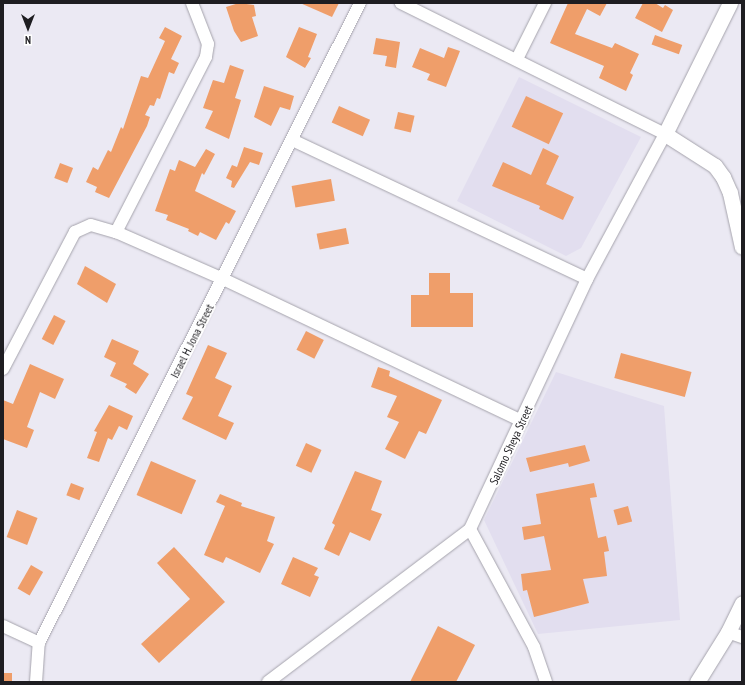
<!DOCTYPE html>
<style>
body{margin:0}
#map{position:relative;width:745px;height:685px;overflow:hidden;background:#ebe9f3;font-family:"PT Sans Narrow",sans-serif}
div>[style]{position:absolute}
.built>*{inset:0;background:#e2deef}
.building>*{inset:0;background:#ef9e6a;transform-origin:0 0}
.roads{filter:drop-shadow(0 0 1px #a5a3ac) drop-shadow(0 0 1px #a5a3ac)}
.minor>*{height:12px;margin:-6px;padding:0 6px;transform-origin:6px;border-radius:6px;background:#fff}
.tertiary>*{height:15px;margin:-7.5px;padding:0 7.5px;transform-origin:7.5px;border-radius:7.5px;background:#fff}
span{translate:-50% -50%;white-space:nowrap;text-align:center;line-height:1.15;-webkit-text-stroke:4px #fff;paint-order:stroke}
.street-label{font-size:12px;color:#1e1d21}
.frame{position:absolute;inset:0;border:4px solid #1e1d21;pointer-events:none}
.north{position:absolute;left:8px;top:8px;width:40px;height:40px;-webkit-text-stroke:3px #fff;paint-order:stroke;rotate:180deg;font-size:11px;font-weight:700;line-height:16px;text-align:center;color:#1e1d21}
.north::after{content:'';display:block;margin:auto;width:14px;height:18px;background:#1e1d21;clip-path:polygon(50% 0,100% 100%,50% 72%,0 100%)}
</style>
<div id="map">
<div class="built">
<div style="clip-path:polygon(519px 77px,641px 137px,581px 248px,566px 256px,457px 201px)"></div>
<div style="clip-path:polygon(556px 372px,664px 406px,680px 620px,538px 634px,484px 520px)"></div>
</div>
<div class="building">
<div style="clip-path:polygon(239px 3px,254px 5px,256px 16px,252px 17px,258px 36px,241px 42px,234px 31px,226px 7px)"></div>
<div style="clip-path:polygon(300px 3px,339px 3px,332px 17px)"></div>
<div style="clip-path:polygon(568px 3px,607px 3px,600px 16px,587px 9px,575px 34px,612px 48px,615px 43px,639px 54px,630px 73px,633px 75px,626px 91px,599px 78px,604px 66px,550px 43px)"></div>
<div style="clip-path:polygon(643px 3px,655px 3px,663px 8px,665px 5px,673px 10px,662px 32px,635px 18px)"></div>
<div style="clip-path:polygon(165px 27px,182px 36px,171px 59px,179px 63px,174px 74px,169px 72px,160px 99px,157px 98px,154px 106px,150px 105px,145px 115px,150px 117px,147px 126px,109px 198px,95px 192px,97px 187px,86px 182px,93px 167px,98px 170px,108px 150px,111px 152px,121px 127px,123px 129px,141px 76px,148px 78px,165px 41px,159px 38px)"></div>
<div style="clip-path:polygon(299px 27px,317px 34px,308px 57px,311px 58px,305px 68px,286px 57px)"></div>
<div style="left:655px;top:35px;width:29px;height:10px;rotate:20deg"></div>
<div style="clip-path:polygon(376px 38px,400px 42px,396px 68px,385px 66px,387px 56px,373px 54px)"></div>
<div style="clip-path:polygon(448px 47px,460px 51px,446px 87px,427px 80px,430px 74px,412px 67px,420px 48px,444px 58px)"></div>
<div style="clip-path:polygon(230px 65px,244px 70px,235px 98px,241px 100px,229px 139px,205px 128px,213px 111px,203px 108px,213px 80px,224px 83px)"></div>
<div style="clip-path:polygon(264px 86px,294px 96px,290px 110px,280px 107px,271px 126px,254px 117px)"></div>
<div style="left:526px;top:96px;width:41px;height:34px;rotate:25deg"></div>
<div style="left:339px;top:106px;width:34px;height:18px;rotate:24deg"></div>
<div style="left:398px;top:112px;width:17px;height:17px;rotate:13deg"></div>
<div style="clip-path:polygon(244px 147px,263px 153px,259px 165px,250px 162px,234px 188px,231px 187px,232px 181px,226px 178px,232px 165px,237px 167px)"></div>
<div style="clip-path:polygon(543px 148px,559px 156px,546px 184px,574px 197px,563px 220px,539px 209px,540px 206px,492px 186px,503px 162px,531px 175px)"></div>
<div style="clip-path:polygon(206px 149px,215px 154px,204px 175px,202px 173px,195px 191px,236px 211px,229px 224px,226px 222px,216px 240px,200px 232px,198px 236px,188px 231px,189px 229px,166px 220px,168px 215px,155px 211px,170px 169px,175px 171px,179px 160px,195px 167px)"></div>
<div style="left:60px;top:163px;width:14px;height:16px;rotate:21deg"></div>
<div style="left:331px;top:179px;width:22px;height:40px;rotate:80deg"></div>
<div style="left:346px;top:228px;width:16px;height:30px;rotate:79deg"></div>
<div style="clip-path:polygon(85px 266px,116px 284px,107px 303px,77px 284px)"></div>
<div style="clip-path:polygon(429px 273px,450px 273px,450px 293px,473px 293px,473px 327px,411px 327px,411px 295px,429px 295px)"></div>
<div style="left:54px;top:315px;width:13px;height:27px;rotate:27deg"></div>
<div style="left:306px;top:331px;width:20px;height:21px;rotate:27deg"></div>
<div style="clip-path:polygon(112px 339px,139px 351px,133px 364px,149px 374px,136px 394px,125px 387px,127px 384px,110px 376px,116px 363px,104px 357px)"></div>
<div style="clip-path:polygon(208px 345px,227px 353px,215px 378px,232px 386px,218px 416px,234px 423px,226px 440px,182px 419px,193px 397px,186px 394px)"></div>
<div style="left:621px;top:353px;width:73px;height:26px;rotate:15deg"></div>
<div style="clip-path:polygon(30px 364px,64px 379px,55px 399px,40px 392px,27px 427px,34px 430px,27px 448px,3px 439px,3px 400px,13px 404px)"></div>
<div style="clip-path:polygon(378px 367px,390px 371px,389px 376px,442px 400px,426px 434px,419px 431px,405px 459px,385px 449px,399px 422px,387px 417px,397px 396px,371px 387px)"></div>
<div style="clip-path:polygon(109px 405px,133px 416px,127px 430px,119px 426px,112px 440px,108px 438px,99px 462px,87px 458px,97px 432px,94px 431px)"></div>
<div style="left:306px;top:443px;width:17px;height:25px;rotate:24deg"></div>
<div style="clip-path:polygon(585px 445px,590px 461px,569px 467px,568px 463px,530px 472px,526px 458px)"></div>
<div style="left:151px;top:461px;width:49px;height:37px;rotate:23deg"></div>
<div style="clip-path:polygon(355px 471px,382px 481px,371px 510px,382px 514px,370px 541px,350px 532px,339px 556px,324px 549px,335px 525px,332px 523px)"></div>
<div style="left:71px;top:483px;width:14px;height:13px;rotate:21deg"></div>
<div style="clip-path:polygon(594px 483px,597px 497px,590px 498px,598px 538px,606px 536px,609px 551px,604px 552px,607px 576px,583px 579px,589px 603px,534px 617px,527px 590px,523px 591px,521px 574px,551px 570px,544px 536px,524px 540px,522px 527px,541px 524px,536px 494px)"></div>
<div style="clip-path:polygon(220px 494px,242px 503px,241px 506px,275px 517px,267px 541px,274px 544px,260px 573px,226px 557px,223px 563px,204px 555px,225px 506px,216px 502px)"></div>
<div style="left:628px;top:506px;width:16px;height:15px;rotate:75deg"></div>
<div style="left:17px;top:510px;width:22px;height:29px;rotate:21deg"></div>
<div style="clip-path:polygon(174px 547px,225px 602px,159px 663px,141px 644px,190px 599px,157px 563px)"></div>
<div style="clip-path:polygon(293px 557px,318px 568px,314px 575px,319px 577px,310px 597px,281px 584px)"></div>
<div style="left:31px;top:565px;width:14px;height:27px;rotate:30deg"></div>
<div style="clip-path:polygon(438px 626px,475px 645px,456px 682px,410px 682px)"></div>
<div style="left:3px;top:673px;width:9px;height:9px"></div>
</div>
<div class="roads">
<div class="minor">
<div style="left:192px;top:3px;width:44px;rotate:68.7deg"></div>
<div style="left:208px;top:44px;width:13px;rotate:99deg"></div>
<div style="left:206px;top:57px;width:197px;rotate:117.2deg"></div>
<div style="left:116px;top:232px;width:117px;rotate:23.7deg"></div>
<div style="left:223px;top:279px;width:331px;rotate:25.4deg"></div>
<div style="left:517px;top:59px;width:63px;rotate:-63.4deg"></div>
<div style="left:292px;top:140px;width:326px;rotate:25.2deg"></div>
<div style="left:3px;top:369px;width:155px;rotate:-62.3deg"></div>
<div style="left:75px;top:232px;width:17px;rotate:-24deg"></div>
<div style="left:91px;top:225px;width:26px;rotate:16deg"></div>
<div style="left:470px;top:529px;width:134px;rotate:61.5deg"></div>
<div style="left:534px;top:647px;width:37px;rotate:71deg"></div>
<div style="left:3px;top:626px;width:40px;rotate:25deg"></div>
<div style="left:728px;top:632px;width:15px;rotate:20deg"></div>
<div style="left:36px;top:682px;width:39px;rotate:-86deg"></div>
<div style="left:39px;top:643px;width:716px;rotate:-63.36deg"></div>
<div style="left:268px;top:682px;width:253px;rotate:-37.1deg"></div>
<div style="left:470px;top:529px;width:276px;rotate:-64.9deg"></div>
<div style="left:587px;top:279px;width:165px;rotate:-61.7deg"></div>
<div style="left:665px;top:134px;width:295px;rotate:-153.6deg"></div>
</div>
<div class="tertiary">
<div style="left:730px;top:3px;width:146px;rotate:116.4deg"></div>
<div style="left:665px;top:134px;width:59px;rotate:32.6deg"></div>
<div style="left:715px;top:166px;width:14px;rotate:54deg"></div>
<div style="left:723px;top:177px;width:17px;rotate:66deg"></div>
<div style="left:730px;top:193px;width:55px;rotate:77.5deg"></div>
<div style="left:697px;top:682px;width:59px;rotate:-58.2deg"></div>
<div style="left:728px;top:632px;width:32px;rotate:-64deg"></div>
</div>
</div>
<div class="street-label">
<span style="left:192px;top:341px;rotate:-63deg">Israel H. Jona Street</span>
<span style="left:511px;top:445px;rotate:-65deg">Salomo Sheya Street</span>
</div>
<div class="frame"></div>
<div class="north">N</div>
</div>
